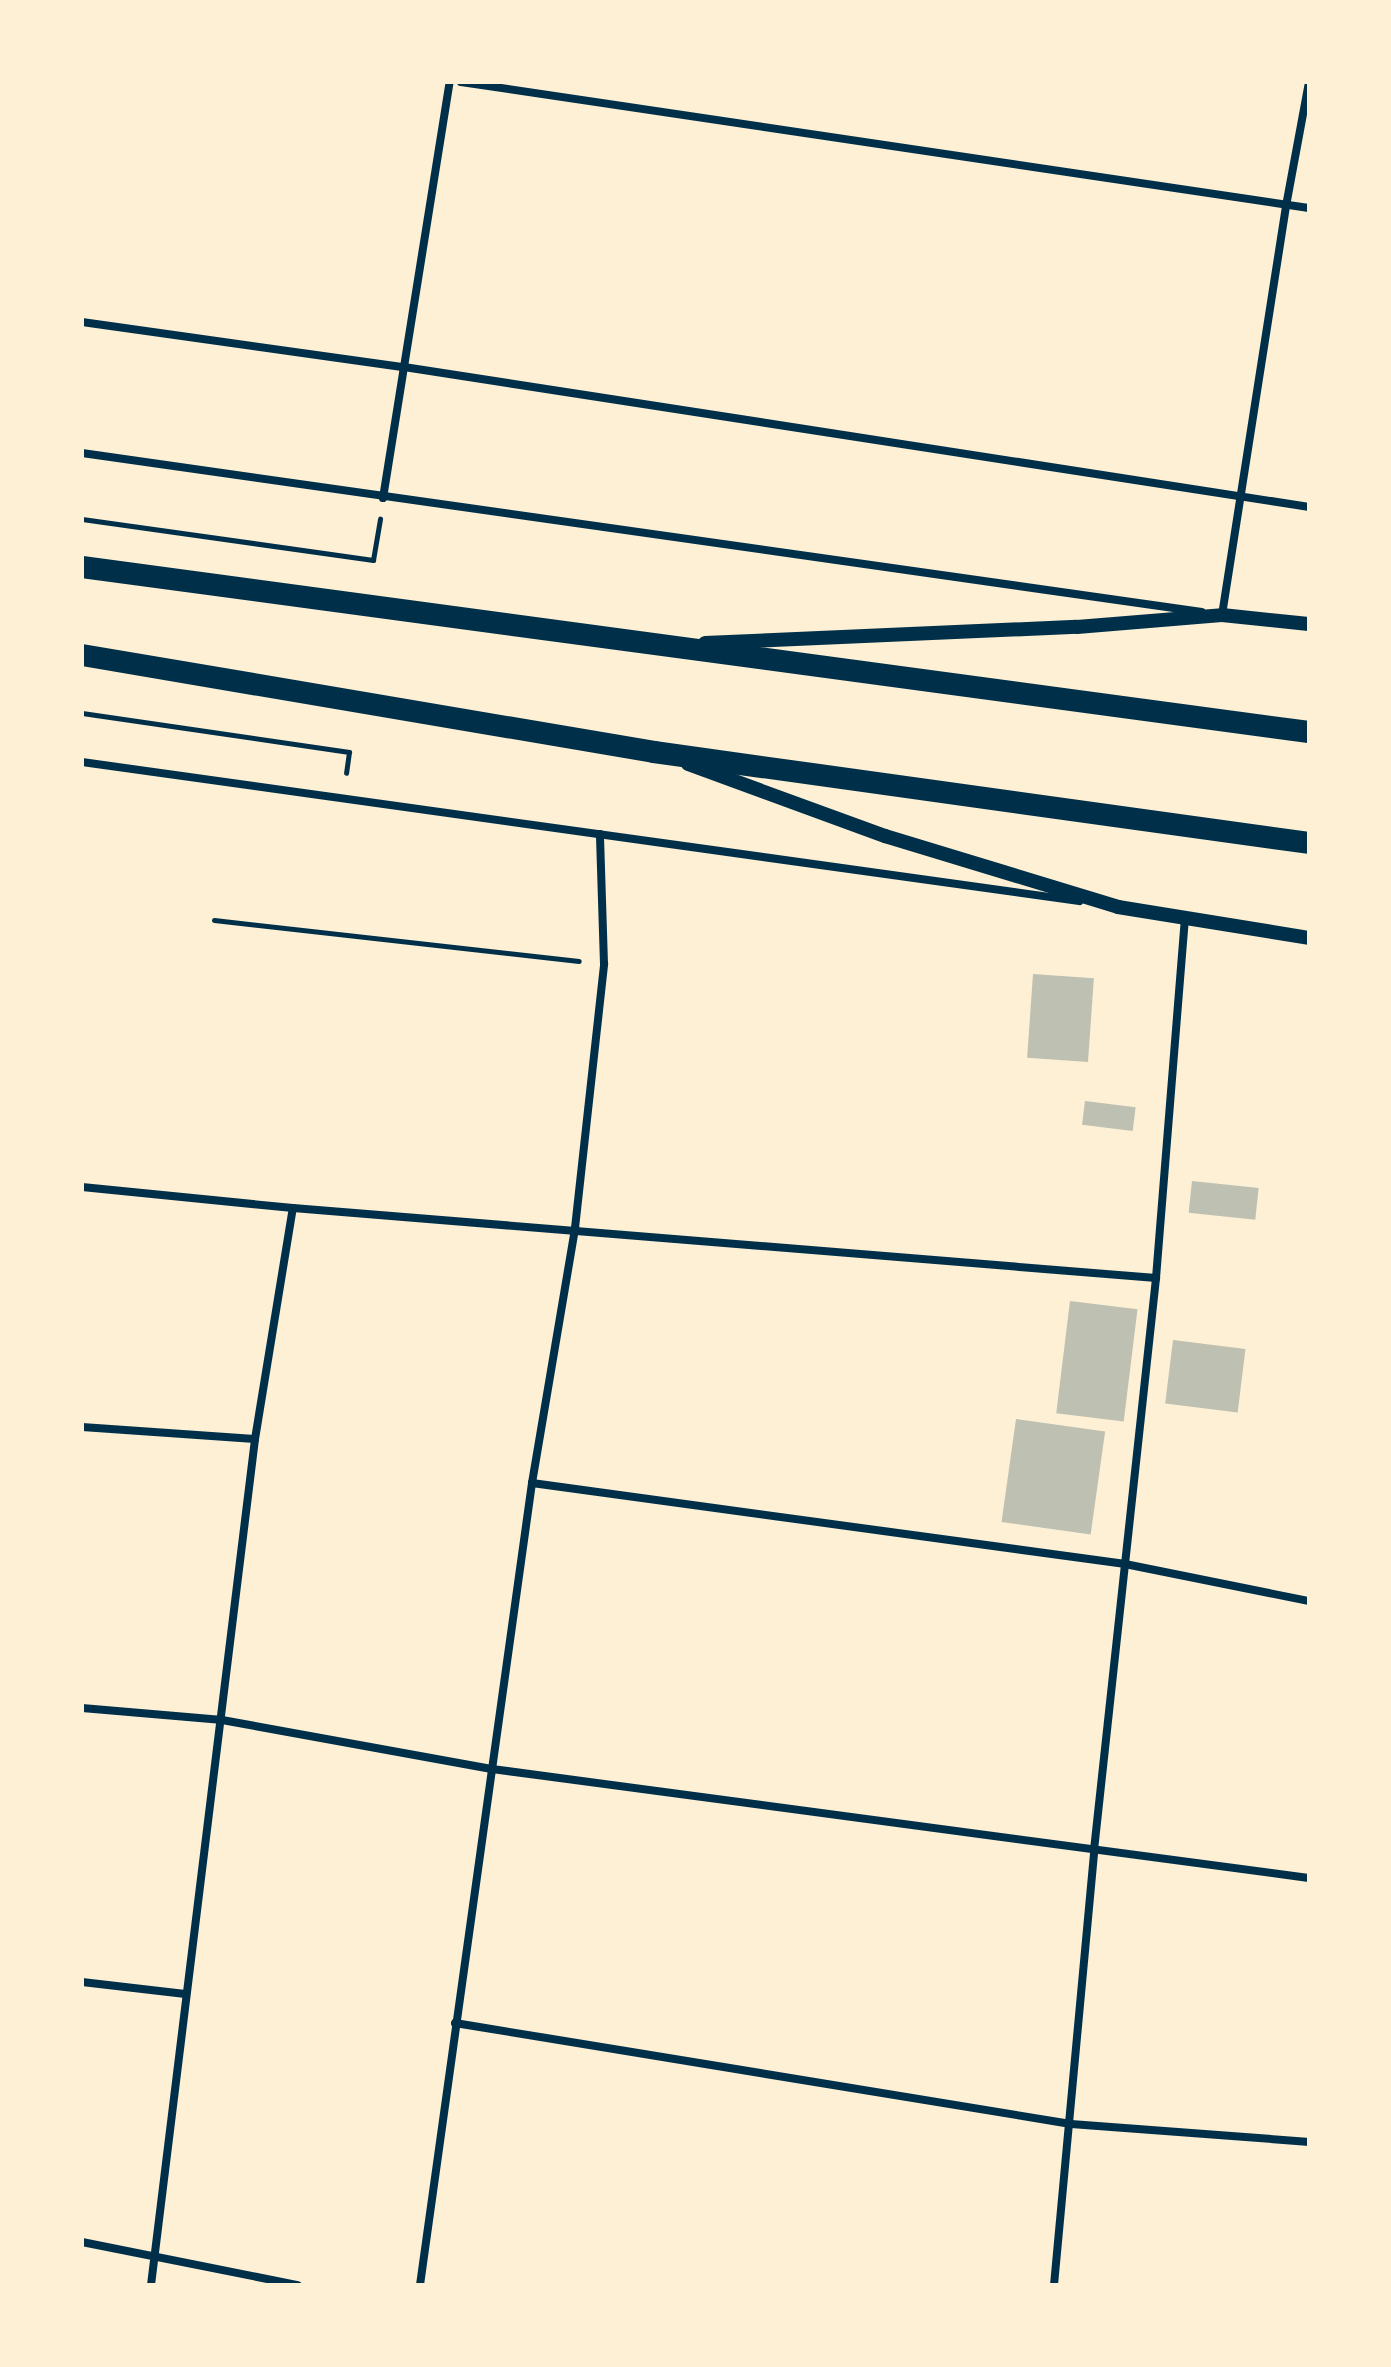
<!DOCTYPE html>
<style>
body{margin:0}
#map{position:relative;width:1391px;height:2367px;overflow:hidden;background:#fdf0d5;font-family:"Zilla Slab",serif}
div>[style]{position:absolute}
.building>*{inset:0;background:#bec0b2;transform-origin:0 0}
.path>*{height:5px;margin:-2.5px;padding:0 2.5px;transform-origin:2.5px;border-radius:2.5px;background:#003049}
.minor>*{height:8px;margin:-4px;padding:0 4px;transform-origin:4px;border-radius:4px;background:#003049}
.tertiary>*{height:14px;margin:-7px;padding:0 7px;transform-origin:7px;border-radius:7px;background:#003049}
.trunk>*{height:22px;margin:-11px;padding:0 11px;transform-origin:11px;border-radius:11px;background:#003049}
span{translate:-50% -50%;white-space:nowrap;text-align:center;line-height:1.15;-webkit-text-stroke:6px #fdf0d5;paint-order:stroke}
.frame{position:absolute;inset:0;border:84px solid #fdf0d5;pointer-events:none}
</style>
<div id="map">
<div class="building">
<div style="left:1033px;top:974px;width:61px;height:84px;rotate:4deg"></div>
<div style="left:1085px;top:1101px;width:51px;height:24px;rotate:7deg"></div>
<div style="left:1192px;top:1181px;width:67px;height:32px;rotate:6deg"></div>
<div style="left:1070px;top:1301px;width:68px;height:113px;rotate:7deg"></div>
<div style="left:1173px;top:1340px;width:73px;height:64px;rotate:7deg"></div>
<div style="left:1016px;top:1419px;width:90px;height:104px;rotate:8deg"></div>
</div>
<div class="path">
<div style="left:82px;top:519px;width:294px;rotate:8deg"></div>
<div style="left:373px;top:560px;width:42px;rotate:-80.3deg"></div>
<div style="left:82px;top:713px;width:270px;rotate:8.3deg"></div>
<div style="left:349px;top:752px;width:21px;rotate:98deg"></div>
<div style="left:214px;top:920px;width:367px;rotate:6.4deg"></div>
</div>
<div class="minor">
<div style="left:461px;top:82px;width:857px;rotate:8.45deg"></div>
<div style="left:82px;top:322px;width:325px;rotate:8deg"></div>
<div style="left:404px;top:367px;width:916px;rotate:8.79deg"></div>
<div style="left:82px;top:453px;width:1131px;rotate:8.08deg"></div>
<div style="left:383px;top:498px;width:421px;rotate:-80.9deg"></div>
<div style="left:1219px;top:614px;width:3px;rotate:18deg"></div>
<div style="left:1222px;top:615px;width:414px;rotate:-81.1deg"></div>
<div style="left:1286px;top:206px;width:126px;rotate:-79.5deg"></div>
<div style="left:82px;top:762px;width:1007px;rotate:7.94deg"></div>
<div style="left:82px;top:1187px;width:212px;rotate:5.7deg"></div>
<div style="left:293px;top:1208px;width:866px;rotate:4.64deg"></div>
<div style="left:82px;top:1427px;width:173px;rotate:4deg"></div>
<div style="left:532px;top:1483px;width:599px;rotate:7.78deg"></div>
<div style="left:1125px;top:1564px;width:188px;rotate:11.4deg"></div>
<div style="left:82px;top:1708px;width:141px;rotate:4.9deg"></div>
<div style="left:222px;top:1720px;width:274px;rotate:10.3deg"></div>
<div style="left:492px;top:1769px;width:824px;rotate:7.6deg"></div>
<div style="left:82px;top:1982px;width:104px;rotate:6.6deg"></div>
<div style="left:455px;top:2023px;width:624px;rotate:9.31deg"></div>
<div style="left:1071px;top:2124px;width:239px;rotate:4.3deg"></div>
<div style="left:82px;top:2242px;width:220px;rotate:11.3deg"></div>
<div style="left:151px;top:2285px;width:852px;rotate:-82.99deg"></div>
<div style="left:255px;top:1439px;width:234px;rotate:-80.7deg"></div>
<div style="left:420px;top:2285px;width:810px;rotate:-82.05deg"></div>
<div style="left:532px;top:1483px;width:259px;rotate:-80.4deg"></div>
<div style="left:575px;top:1228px;width:266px;rotate:-83.7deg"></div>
<div style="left:604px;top:964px;width:130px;rotate:-91.8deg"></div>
<div style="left:1054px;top:2285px;width:437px;rotate:-84.7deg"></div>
<div style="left:1094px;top:1850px;width:575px;rotate:-83.81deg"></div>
<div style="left:1156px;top:1278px;width:360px;rotate:-85.4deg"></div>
</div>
<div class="tertiary">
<div style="left:705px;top:643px;width:372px;rotate:-2.5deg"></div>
<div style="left:1077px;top:627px;width:145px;rotate:-4.7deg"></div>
<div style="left:1222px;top:615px;width:87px;rotate:5.9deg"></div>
<div style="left:688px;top:764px;width:210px;rotate:20.1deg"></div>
<div style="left:885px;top:836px;width:244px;rotate:16.9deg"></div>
<div style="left:1118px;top:907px;width:193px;rotate:9.2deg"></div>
</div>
<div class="trunk">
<div style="left:82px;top:567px;width:1238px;rotate:7.66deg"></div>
<div style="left:82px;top:655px;width:580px;rotate:9.62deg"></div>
<div style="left:654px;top:752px;width:661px;rotate:7.91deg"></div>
</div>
<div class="frame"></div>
</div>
